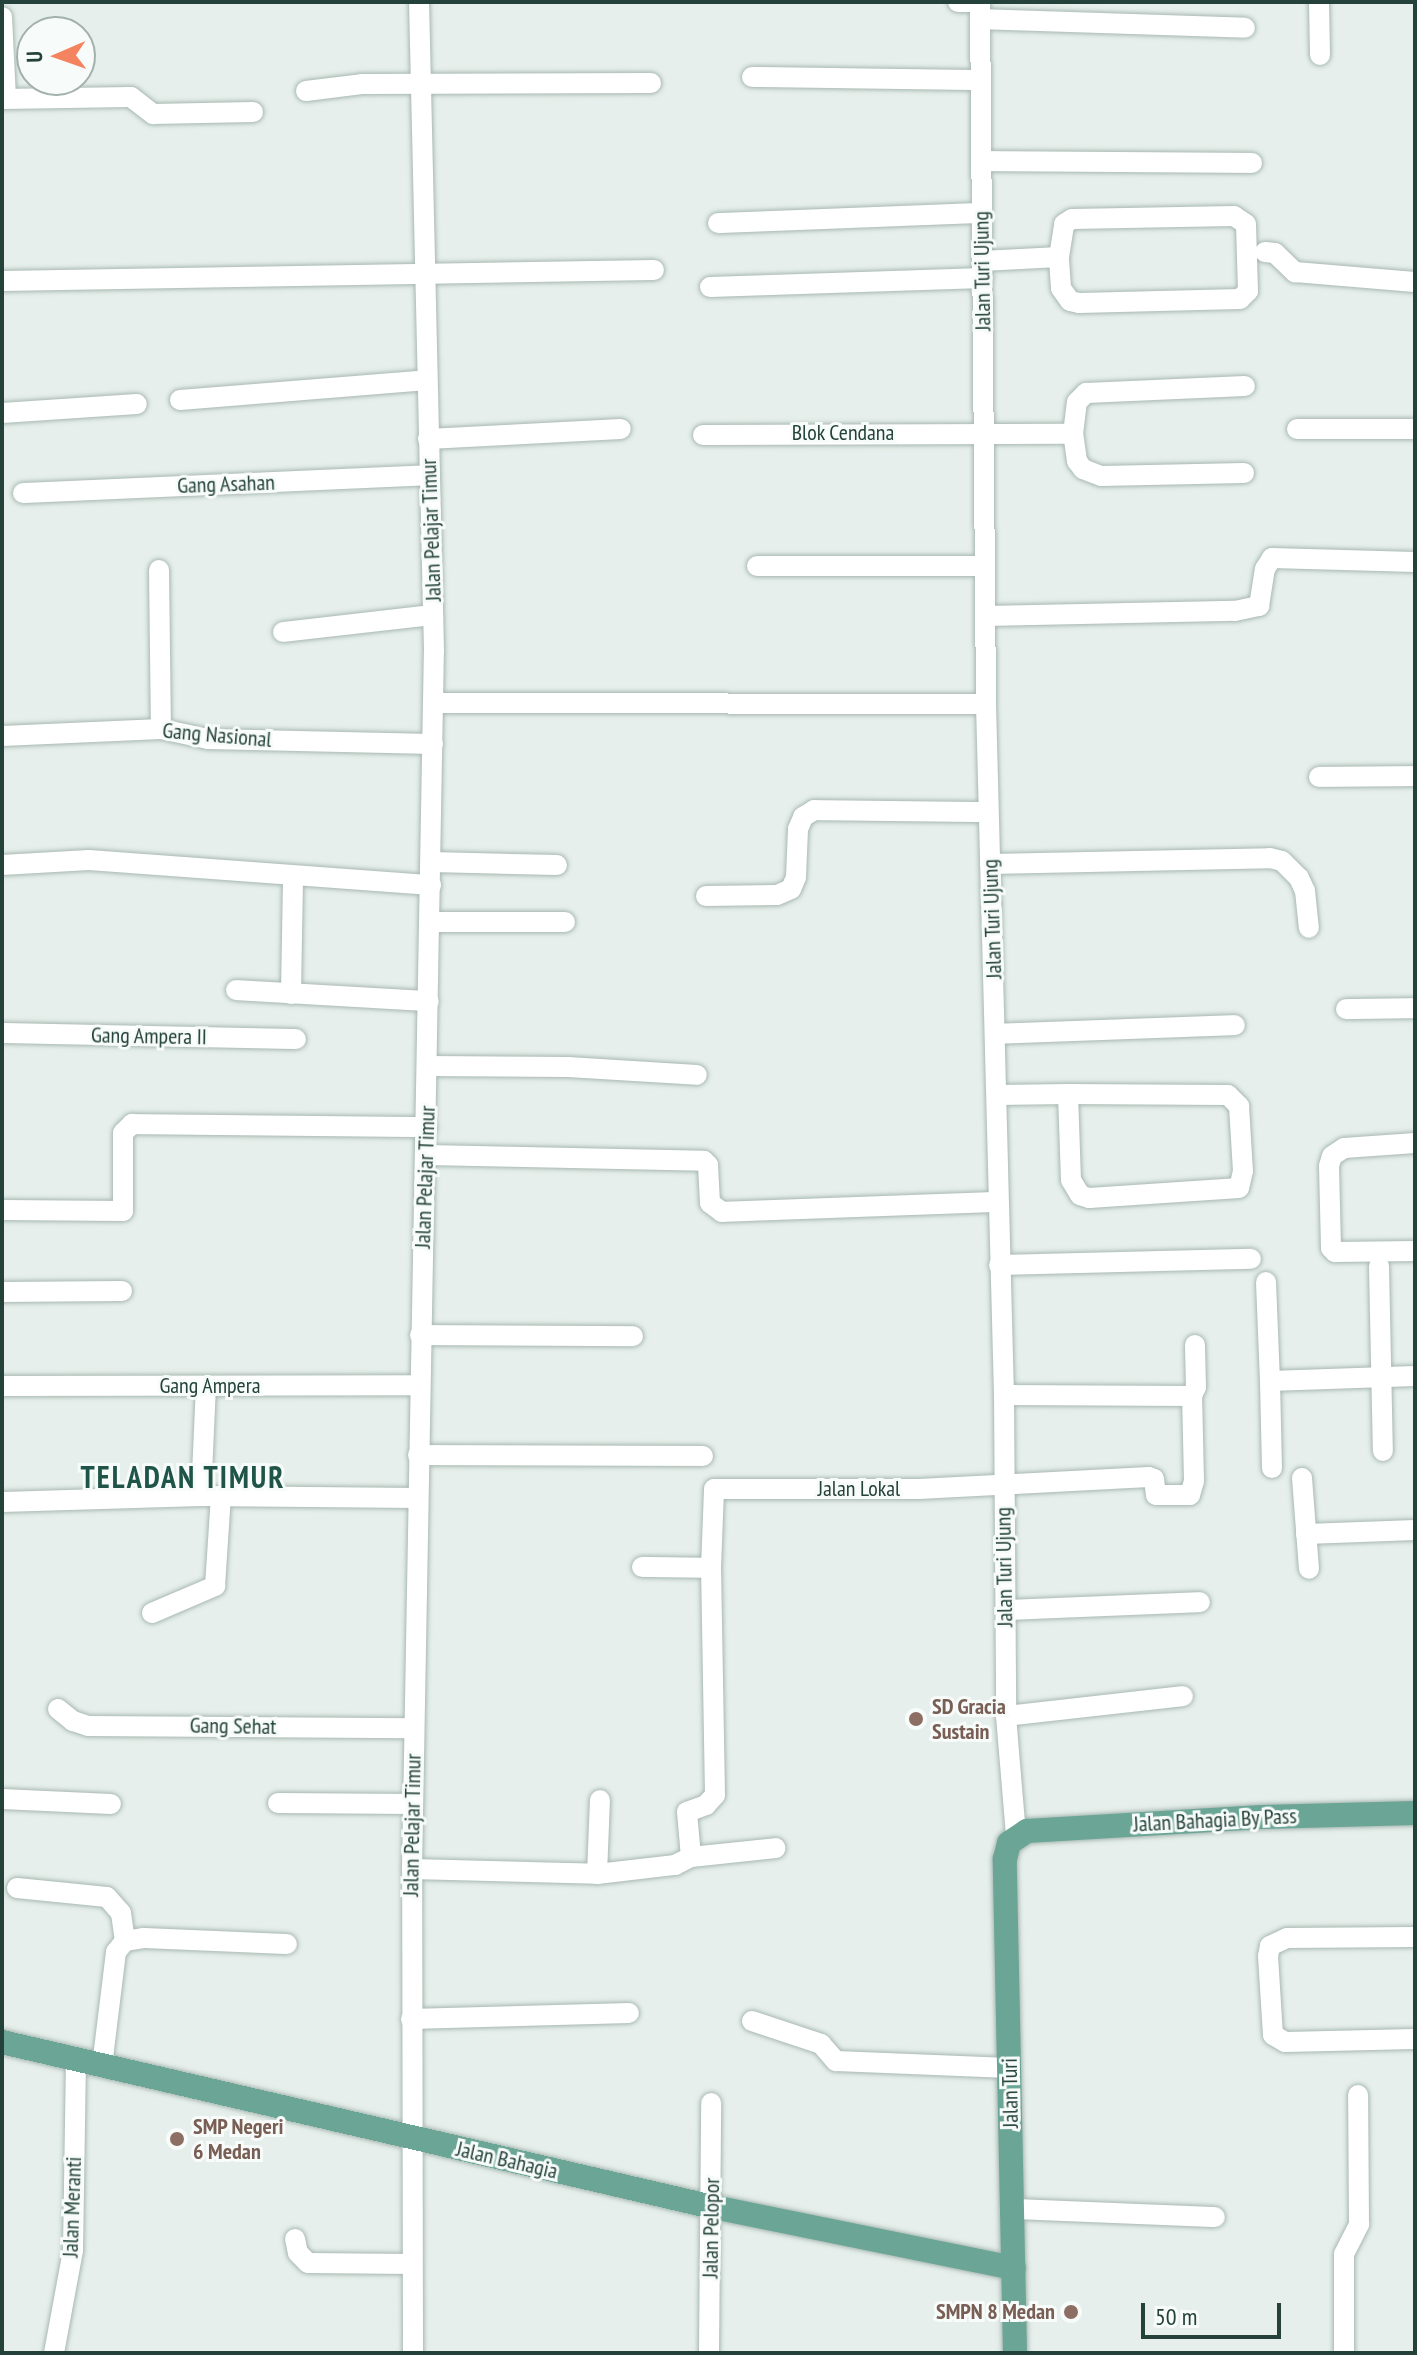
<!DOCTYPE html>
<style>
body{margin:0}
#map{position:relative;width:1417px;height:2355px;overflow:hidden;background:#e6efeb;font-family:"PT Sans Narrow",sans-serif}
div>[style]{position:absolute}
.roads{filter:drop-shadow(0 0 2px #a8b8b2) drop-shadow(0 0 2px #a8b8b2)}
.minor>*{height:20px;margin:-10px;padding:0 10px;transform-origin:10px;border-radius:10px;background:#fff}
.major>*{height:24px;margin:-12px;padding:0 12px;transform-origin:12px;border-radius:12px;background:#6aa596}
.dots>*{width:22px;height:22px;translate:-50% -50%;box-sizing:border-box;border:4px solid #f7fbf9;border-radius:50%}
span{translate:-50% -50%;white-space:nowrap;text-align:center;line-height:1.15;-webkit-text-stroke:6px #f7fbf9;paint-order:stroke}
.street-label{font-size:22px;color:#24423a}
.education-label{font-size:22px;color:#785e54;font-weight:700}
.left{translate:0 -50%;text-align:left}
.right{translate:-100% -50%;text-align:right}
.district-label{font-size:30px;color:#1f5548;font-weight:700;letter-spacing:2px}
.frame{position:absolute;inset:0;border:4px solid #24423a;pointer-events:none}
.north{position:absolute;left:16px;top:16px;width:80px;height:80px;box-sizing:border-box;background:#f7fbf9;border:2px solid #a3b1ad;border-radius:50%;rotate:268deg;font-size:22px;font-weight:700;line-height:32px;text-align:center;color:#24423a}
.north::after{content:'';display:block;margin:auto;width:28px;height:36px;background:#f4845f;clip-path:polygon(50% 0,100% 100%,50% 72%,0 100%)}
.scale{position:absolute;left:1141px;top:2303px;width:140px;height:36px;box-sizing:border-box;border:4px solid #24423a;border-top:0;padding-left:10px;font-size:24px;line-height:28px;white-space:nowrap;color:#24423a;-webkit-text-stroke:6px #f7fbf9;paint-order:stroke}
</style>
<div id="map">
<div class="roads">
<div class="minor">
<div style="left:958px;top:2px;width:22px"></div>
<div style="left:980px;top:2px;width:702px;rotate:89.51deg"></div>
<div style="left:986px;top:704px;width:691px;rotate:88.51deg"></div>
<div style="left:1004px;top:1395px;width:321px;rotate:89.6deg"></div>
<div style="left:1006px;top:1716px;width:120px;rotate:85.2deg"></div>
<div style="left:1319px;top:2px;width:53px;rotate:88.9deg"></div>
<div style="left:2px;top:17px;width:82px;rotate:87.2deg"></div>
<div style="left:980px;top:19px;width:265px;rotate:1.9deg"></div>
<div style="left:752px;top:77px;width:228px;rotate:0.8deg"></div>
<div style="left:306px;top:91px;width:56px;rotate:-7.1deg"></div>
<div style="left:362px;top:84px;width:289px;rotate:-0.2deg"></div>
<div style="left:2px;top:99px;width:129px;rotate:-0.9deg"></div>
<div style="left:131px;top:97px;width:28px;rotate:38deg"></div>
<div style="left:153px;top:114px;width:100px;rotate:-1.1deg"></div>
<div style="left:981px;top:161px;width:271px;rotate:0.4deg"></div>
<div style="left:718px;top:223px;width:263px;rotate:-2.2deg"></div>
<div style="left:1265px;top:252px;width:10px;rotate:6deg"></div>
<div style="left:1275px;top:253px;width:28px;rotate:44deg"></div>
<div style="left:1295px;top:272px;width:120px;rotate:4.8deg"></div>
<div style="left:982px;top:261px;width:77px;rotate:-3deg"></div>
<div style="left:1059px;top:257px;width:33px;rotate:-81deg"></div>
<div style="left:1064px;top:224px;width:9px;rotate:-32deg"></div>
<div style="left:1072px;top:219px;width:162px;rotate:-1.1deg"></div>
<div style="left:1234px;top:216px;width:14px;rotate:34deg"></div>
<div style="left:1246px;top:224px;width:67px;rotate:88.3deg"></div>
<div style="left:1248px;top:291px;width:11px;rotate:135deg"></div>
<div style="left:1240px;top:299px;width:161px;rotate:178.6deg"></div>
<div style="left:1079px;top:303px;width:9px;rotate:-167deg"></div>
<div style="left:1070px;top:301px;width:16px;rotate:-125deg"></div>
<div style="left:1061px;top:288px;width:31px;rotate:-94deg"></div>
<div style="left:2px;top:281px;width:652px;rotate:-0.97deg"></div>
<div style="left:710px;top:287px;width:273px;rotate:-1.9deg"></div>
<div style="left:180px;top:400px;width:248px;rotate:-4.6deg"></div>
<div style="left:2px;top:413px;width:135px;rotate:-3.8deg"></div>
<div style="left:1297px;top:429px;width:118px"></div>
<div style="left:703px;top:435px;width:370px;rotate:-0.2deg"></div>
<div style="left:428px;top:439px;width:193px;rotate:-3deg"></div>
<div style="left:1244px;top:473px;width:143px;rotate:178.8deg"></div>
<div style="left:1101px;top:476px;width:19px;rotate:-159deg"></div>
<div style="left:1083px;top:469px;width:10px;rotate:-127deg"></div>
<div style="left:1077px;top:461px;width:27px;rotate:-98deg"></div>
<div style="left:1073px;top:434px;width:32px;rotate:-83deg"></div>
<div style="left:1077px;top:402px;width:13px;rotate:-45deg"></div>
<div style="left:1086px;top:393px;width:159px;rotate:-2.5deg"></div>
<div style="left:23px;top:493px;width:406px;rotate:-2.5deg"></div>
<div style="left:757px;top:566px;width:226px"></div>
<div style="left:159px;top:570px;width:159px;rotate:89.3deg"></div>
<div style="left:986px;top:616px;width:249px;rotate:-1.2deg"></div>
<div style="left:1235px;top:611px;width:25px;rotate:-12deg"></div>
<div style="left:1259px;top:606px;width:37px;rotate:-81deg"></div>
<div style="left:1265px;top:569px;width:13px;rotate:-58deg"></div>
<div style="left:1272px;top:558px;width:143px;rotate:1.6deg"></div>
<div style="left:283px;top:632px;width:151px;rotate:-6.5deg"></div>
<div style="left:433px;top:703px;width:553px;rotate:0.1deg"></div>
<div style="left:2px;top:736px;width:159px;rotate:-2.5deg"></div>
<div style="left:161px;top:729px;width:48px;rotate:12deg"></div>
<div style="left:208px;top:739px;width:225px;rotate:1.3deg"></div>
<div style="left:1319px;top:777px;width:96px;rotate:-0.6deg"></div>
<div style="left:431px;top:862px;width:126px;rotate:1.4deg"></div>
<div style="left:990px;top:864px;width:280px;rotate:-1.2deg"></div>
<div style="left:1270px;top:858px;width:12px;rotate:14deg"></div>
<div style="left:1282px;top:861px;width:24px;rotate:45deg"></div>
<div style="left:1299px;top:878px;width:14px;rotate:65deg"></div>
<div style="left:1305px;top:891px;width:37px;rotate:84deg"></div>
<div style="left:2px;top:865px;width:87px;rotate:-3.3deg"></div>
<div style="left:89px;top:860px;width:343px;rotate:4.2deg"></div>
<div style="left:706px;top:896px;width:71px;rotate:-0.8deg"></div>
<div style="left:777px;top:895px;width:15px;rotate:-23deg"></div>
<div style="left:791px;top:889px;width:13px;rotate:-67deg"></div>
<div style="left:796px;top:877px;width:48px;rotate:-87.6deg"></div>
<div style="left:798px;top:829px;width:13px;rotate:-67deg"></div>
<div style="left:803px;top:817px;width:13px;rotate:-32deg"></div>
<div style="left:814px;top:810px;width:174px;rotate:0.7deg"></div>
<div style="left:430px;top:922px;width:135px"></div>
<div style="left:236px;top:990px;width:193px;rotate:3.3deg"></div>
<div style="left:291px;top:994px;width:117px;rotate:-89deg"></div>
<div style="left:1346px;top:1009px;width:69px;rotate:-0.8deg"></div>
<div style="left:2px;top:1033px;width:294px;rotate:1.2deg"></div>
<div style="left:995px;top:1034px;width:240px;rotate:-2.1deg"></div>
<div style="left:428px;top:1066px;width:140px;rotate:0.4deg"></div>
<div style="left:568px;top:1067px;width:129px;rotate:3.5deg"></div>
<div style="left:997px;top:1095px;width:71px;rotate:-0.8deg"></div>
<div style="left:1068px;top:1094px;width:160px;rotate:0.4deg"></div>
<div style="left:1228px;top:1095px;width:16px;rotate:45deg"></div>
<div style="left:1239px;top:1106px;width:65px;rotate:86.5deg"></div>
<div style="left:1243px;top:1171px;width:17px;rotate:103deg"></div>
<div style="left:1239px;top:1188px;width:150px;rotate:176.2deg"></div>
<div style="left:1089px;top:1198px;width:9px;rotate:-162deg"></div>
<div style="left:1080px;top:1195px;width:17px;rotate:-121deg"></div>
<div style="left:1071px;top:1180px;width:86px;rotate:-92deg"></div>
<div style="left:1415px;top:1143px;width:71px;rotate:176deg"></div>
<div style="left:1344px;top:1148px;width:14px;rotate:146deg"></div>
<div style="left:1332px;top:1156px;width:10px;rotate:107deg"></div>
<div style="left:1329px;top:1166px;width:82px;rotate:88.6deg"></div>
<div style="left:1331px;top:1248px;width:6px;rotate:45deg"></div>
<div style="left:1335px;top:1252px;width:80px;rotate:-0.7deg"></div>
<div style="left:427px;top:1155px;width:277px;rotate:1.2deg"></div>
<div style="left:704px;top:1161px;width:6px;rotate:45deg"></div>
<div style="left:708px;top:1165px;width:38px;rotate:87deg"></div>
<div style="left:710px;top:1203px;width:15px;rotate:37deg"></div>
<div style="left:722px;top:1212px;width:276px;rotate:-2.1deg"></div>
<div style="left:2px;top:1210px;width:121px;rotate:0.5deg"></div>
<div style="left:123px;top:1211px;width:78px;rotate:-90deg"></div>
<div style="left:123px;top:1133px;width:13px;rotate:-45deg"></div>
<div style="left:132px;top:1124px;width:295px;rotate:0.6deg"></div>
<div style="left:999px;top:1265px;width:252px;rotate:-1.4deg"></div>
<div style="left:1379px;top:1266px;width:185px;rotate:88.8deg"></div>
<div style="left:1266px;top:1282px;width:99px;rotate:87.7deg"></div>
<div style="left:1270px;top:1381px;width:145px;rotate:-2deg"></div>
<div style="left:2px;top:1292px;width:120px;rotate:-0.5deg"></div>
<div style="left:420px;top:1335px;width:213px;rotate:0.3deg"></div>
<div style="left:1270px;top:1381px;width:87px;rotate:88.7deg"></div>
<div style="left:2px;top:1386px;width:416px;rotate:-0.1deg"></div>
<div style="left:1004px;top:1395px;width:188px;rotate:0.3deg"></div>
<div style="left:1192px;top:1396px;width:10px;rotate:-66deg"></div>
<div style="left:1196px;top:1387px;width:42px;rotate:-91.4deg"></div>
<div style="left:418px;top:1455px;width:285px;rotate:0.2deg"></div>
<div style="left:1302px;top:1478px;width:91px;rotate:85.6deg"></div>
<div style="left:201px;top:1496px;width:110px;rotate:-87.4deg"></div>
<div style="left:2px;top:1502px;width:199px;rotate:-1.7deg"></div>
<div style="left:201px;top:1496px;width:216px;rotate:0.5deg"></div>
<div style="left:1306px;top:1534px;width:109px;rotate:-2.1deg"></div>
<div style="left:642px;top:1567px;width:69px;rotate:0.8deg"></div>
<div style="left:1005px;top:1610px;width:195px;rotate:-2.3deg"></div>
<div style="left:152px;top:1613px;width:69px;rotate:-23.2deg"></div>
<div style="left:215px;top:1586px;width:90px;rotate:-86.2deg"></div>
<div style="left:58px;top:1709px;width:19px;rotate:39deg"></div>
<div style="left:73px;top:1721px;width:16px;rotate:18deg"></div>
<div style="left:88px;top:1726px;width:326px;rotate:0.4deg"></div>
<div style="left:1006px;top:1716px;width:178px;rotate:-6.4deg"></div>
<div style="left:2px;top:1799px;width:109px;rotate:2.6deg"></div>
<div style="left:278px;top:1803px;width:135px;rotate:0.4deg"></div>
<div style="left:691px;top:1857px;width:85px;rotate:-6deg"></div>
<div style="left:412px;top:1869px;width:185px;rotate:1.5deg"></div>
<div style="left:597px;top:1874px;width:79px;rotate:-6.6deg"></div>
<div style="left:675px;top:1865px;width:18px;rotate:-27deg"></div>
<div style="left:691px;top:1857px;width:45px;rotate:-95.1deg"></div>
<div style="left:687px;top:1812px;width:20px;rotate:-20deg"></div>
<div style="left:706px;top:1805px;width:13px;rotate:-48deg"></div>
<div style="left:715px;top:1795px;width:227px;rotate:-91deg"></div>
<div style="left:711px;top:1568px;width:79px;rotate:-87.8deg"></div>
<div style="left:714px;top:1489px;width:205px"></div>
<div style="left:919px;top:1489px;width:230px;rotate:-3deg"></div>
<div style="left:1149px;top:1477px;width:5px;rotate:22deg"></div>
<div style="left:1154px;top:1479px;width:16px;rotate:83deg"></div>
<div style="left:1156px;top:1495px;width:34px"></div>
<div style="left:1190px;top:1495px;width:15px;rotate:-74deg"></div>
<div style="left:1194px;top:1481px;width:85px;rotate:-91.3deg"></div>
<div style="left:597px;top:1874px;width:74px;rotate:-87.7deg"></div>
<div style="left:17px;top:1888px;width:90px;rotate:5.7deg"></div>
<div style="left:107px;top:1897px;width:21px;rotate:49deg"></div>
<div style="left:121px;top:1913px;width:28px;rotate:82deg"></div>
<div style="left:1415px;top:1937px;width:128px;rotate:179.6deg"></div>
<div style="left:1287px;top:1938px;width:19px;rotate:155deg"></div>
<div style="left:1270px;top:1946px;width:10px;rotate:101deg"></div>
<div style="left:1268px;top:1956px;width:79px;rotate:86.4deg"></div>
<div style="left:1273px;top:2035px;width:14px;rotate:30deg"></div>
<div style="left:1285px;top:2042px;width:130px;rotate:-1.3deg"></div>
<div style="left:411px;top:2019px;width:218px;rotate:-1.6deg"></div>
<div style="left:752px;top:2021px;width:73px;rotate:18.4deg"></div>
<div style="left:821px;top:2044px;width:23px;rotate:49deg"></div>
<div style="left:836px;top:2061px;width:173px;rotate:2.3deg"></div>
<div style="left:102px;top:2066px;width:115px;rotate:-83deg"></div>
<div style="left:116px;top:1952px;width:14px;rotate:-51deg"></div>
<div style="left:125px;top:1941px;width:18px;rotate:-9deg"></div>
<div style="left:143px;top:1938px;width:144px;rotate:2.4deg"></div>
<div style="left:1013px;top:2209px;width:202px;rotate:2.3deg"></div>
<div style="left:295px;top:2239px;width:14px;rotate:78deg"></div>
<div style="left:298px;top:2253px;width:14px;rotate:45deg"></div>
<div style="left:308px;top:2263px;width:104px;rotate:0.6deg"></div>
<div style="left:54px;top:2353px;width:105px;rotate:-79.5deg"></div>
<div style="left:73px;top:2250px;width:190px;rotate:-89.1deg"></div>
<div style="left:413px;top:2353px;width:484px;rotate:-90.1deg"></div>
<div style="left:412px;top:1869px;width:1218px;rotate:-88.97deg"></div>
<div style="left:434px;top:651px;width:649px;rotate:-91.32deg"></div>
<div style="left:709px;top:2353px;width:250px;rotate:-89.5deg"></div>
<div style="left:1344px;top:2353px;width:99px;rotate:-90deg"></div>
<div style="left:1344px;top:2254px;width:34px;rotate:-63deg"></div>
<div style="left:1359px;top:2224px;width:129px;rotate:-90.4deg"></div>
</div>
<div class="major">
<div style="left:2px;top:2042px;width:730px;rotate:13.07deg"></div>
<div style="left:713px;top:2207px;width:307px;rotate:11.5deg"></div>
<div style="left:1015px;top:2353px;width:494px;rotate:-91.2deg"></div>
<div style="left:1005px;top:1859px;width:16px;rotate:-76deg"></div>
<div style="left:1009px;top:1843px;width:22px;rotate:-34deg"></div>
<div style="left:1027px;top:1831px;width:235px;rotate:-3.4deg"></div>
<div style="left:1262px;top:1817px;width:153px;rotate:-1.5deg"></div>
</div>
</div>
<div class="dots">
<div style="left:916px;top:1719px;background:#8d6e63"></div>
<div style="left:177px;top:2139px;background:#8d6e63"></div>
<div style="left:1071px;top:2312px;background:#8d6e63"></div>
</div>
<div class="street-label">
<span style="left:982px;top:271px;rotate:-91deg">Jalan Turi Ujung</span>
<span style="left:843px;top:433px">Blok Cendana</span>
<span style="left:226px;top:484px;rotate:-2deg">Gang Asahan</span>
<span style="left:431px;top:530px;rotate:-92deg">Jalan Pelajar Timur</span>
<span style="left:217px;top:735px;rotate:5deg">Gang Nasional</span>
<span style="left:992px;top:919px;rotate:-92deg">Jalan Turi Ujung</span>
<span style="left:149px;top:1036px;rotate:1deg">Gang Ampera II</span>
<span style="left:425px;top:1177px;rotate:-88deg">Jalan Pelajar Timur</span>
<span style="left:210px;top:1386px">Gang Ampera</span>
<span style="left:859px;top:1489px">Jalan Lokal</span>
<span style="left:1004px;top:1567px;rotate:-91deg">Jalan Turi Ujung</span>
<span style="left:233px;top:1726px;rotate:1deg">Gang Sehat</span>
<span style="left:1215px;top:1820px;rotate:-3deg">Jalan Bahagia By Pass</span>
<span style="left:412px;top:1825px;rotate:-89deg">Jalan Pelajar Timur</span>
<span style="left:1010px;top:2093px;rotate:-91deg">Jalan Turi</span>
<span style="left:507px;top:2160px;rotate:13deg">Jalan Bahagia</span>
<span style="left:72px;top:2207px;rotate:-88deg">Jalan Meranti</span>
<span style="left:711px;top:2228px;rotate:-89deg">Jalan Pelopor</span>
</div>
<div class="education-label">
<span class="left" style="left:932px;top:1719px">SD Gracia<br>Sustain</span>
<span class="left" style="left:193px;top:2139px">SMP Negeri<br>6 Medan</span>
<span class="right" style="left:1055px;top:2312px">SMPN 8 Medan</span>
</div>
<div class="district-label">
<span style="left:183px;top:1477px">TELADAN TIMUR</span>
</div>
<div class="frame"></div>
<div class="north">U</div>
<div class="scale">50 m</div>
</div>
